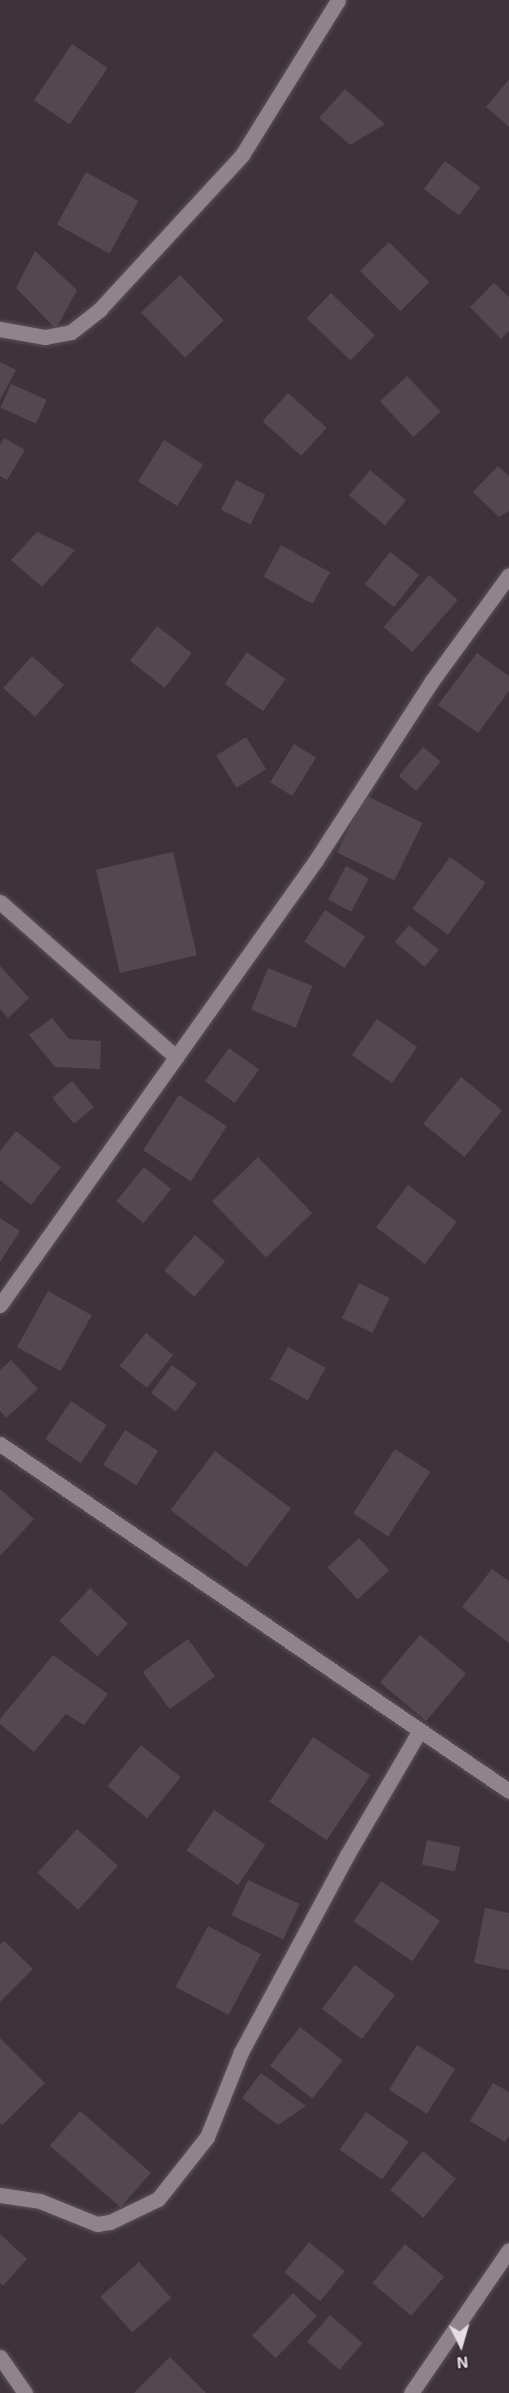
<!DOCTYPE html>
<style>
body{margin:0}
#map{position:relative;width:509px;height:2393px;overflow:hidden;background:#3f333b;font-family:"Exo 2",sans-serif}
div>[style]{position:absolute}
.building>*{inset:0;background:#544850;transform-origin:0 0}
.roads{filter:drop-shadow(0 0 2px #5a5158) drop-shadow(0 0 2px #5a5158)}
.street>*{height:15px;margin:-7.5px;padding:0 7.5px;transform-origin:7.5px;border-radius:7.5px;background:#90838c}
span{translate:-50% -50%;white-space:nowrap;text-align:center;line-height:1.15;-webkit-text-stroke:4.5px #342931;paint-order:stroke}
.north{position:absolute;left:431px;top:2315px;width:60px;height:60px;-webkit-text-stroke:4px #342931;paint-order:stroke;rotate:175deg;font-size:16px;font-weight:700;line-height:24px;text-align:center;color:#e4dde2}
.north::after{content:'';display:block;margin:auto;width:21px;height:27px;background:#e4dde2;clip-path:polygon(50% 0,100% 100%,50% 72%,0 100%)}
</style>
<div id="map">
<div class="building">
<div style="left:72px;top:44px;width:43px;height:68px;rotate:34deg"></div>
<div style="clip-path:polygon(509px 79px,509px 127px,486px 107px)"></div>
<div style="clip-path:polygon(345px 89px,385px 124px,350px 145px,319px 118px)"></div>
<div style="left:445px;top:161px;width:44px;height:35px;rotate:37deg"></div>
<div style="left:86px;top:172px;width:60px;height:60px;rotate:29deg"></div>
<div style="left:389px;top:242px;width:57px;height:41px;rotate:45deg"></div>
<div style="clip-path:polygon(35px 251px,77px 290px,56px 329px,16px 288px)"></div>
<div style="left:180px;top:275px;width:63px;height:54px;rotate:46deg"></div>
<div style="clip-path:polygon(494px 283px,509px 297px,509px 331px,501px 339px,470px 307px)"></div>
<div style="left:331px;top:293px;width:61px;height:35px;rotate:44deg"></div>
<div style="clip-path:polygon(0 362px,16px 370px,0 400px)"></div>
<div style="left:407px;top:376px;width:49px;height:37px;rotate:47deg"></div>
<div style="left:11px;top:384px;width:39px;height:26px;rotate:24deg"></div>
<div style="left:288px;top:393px;width:52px;height:38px;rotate:42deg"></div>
<div style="clip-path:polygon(4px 438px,25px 450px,7px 480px,0 476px,0 445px)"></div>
<div style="left:164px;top:440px;width:46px;height:49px;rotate:32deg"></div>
<div style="clip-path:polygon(498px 466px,509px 476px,509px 511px,499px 517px,473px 492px)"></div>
<div style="left:370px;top:470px;width:47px;height:33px;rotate:40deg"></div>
<div style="left:236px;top:480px;width:33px;height:33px;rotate:27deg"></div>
<div style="clip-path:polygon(37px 532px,75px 550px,42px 587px,11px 560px)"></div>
<div style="left:281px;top:545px;width:56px;height:36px;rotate:29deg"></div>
<div style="left:390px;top:552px;width:37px;height:41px;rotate:38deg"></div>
<div style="left:429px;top:575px;width:38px;height:69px;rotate:41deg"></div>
<div style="left:157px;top:626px;width:44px;height:44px;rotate:38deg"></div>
<div style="left:247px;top:652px;width:47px;height:39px;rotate:35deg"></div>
<div style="clip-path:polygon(477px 653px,509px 676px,509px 691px,478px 733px,438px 705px)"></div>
<div style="left:32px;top:656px;width:43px;height:43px;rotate:42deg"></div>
<div style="left:246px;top:737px;width:38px;height:35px;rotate:58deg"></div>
<div style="left:294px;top:744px;width:26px;height:45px;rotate:32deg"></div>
<div style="left:423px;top:747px;width:23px;height:38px;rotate:40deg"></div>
<div style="left:365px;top:795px;width:64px;height:64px;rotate:26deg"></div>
<div style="left:173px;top:852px;width:106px;height:79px;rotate:77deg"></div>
<div style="left:450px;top:857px;width:44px;height:64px;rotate:36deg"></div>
<div style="left:346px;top:866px;width:26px;height:38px;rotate:28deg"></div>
<div style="left:325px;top:910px;width:48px;height:38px;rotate:33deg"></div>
<div style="left:409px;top:925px;width:39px;height:22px;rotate:40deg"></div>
<div style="clip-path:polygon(0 966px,29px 998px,8px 1018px,0 1009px)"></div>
<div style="left:268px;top:968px;width:48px;height:45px;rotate:22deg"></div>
<div style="clip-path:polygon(52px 1018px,69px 1039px,101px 1041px,100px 1069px,55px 1067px,29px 1035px)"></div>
<div style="left:377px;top:1019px;width:49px;height:44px;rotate:35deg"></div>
<div style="left:229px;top:1048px;width:37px;height:41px;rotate:36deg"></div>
<div style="left:461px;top:1077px;width:53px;height:60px;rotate:39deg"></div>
<div style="left:72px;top:1081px;width:34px;height:26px;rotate:50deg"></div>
<div style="left:179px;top:1095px;width:57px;height:66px;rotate:33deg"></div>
<div style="clip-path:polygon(16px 1131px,61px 1167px,31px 1205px,0 1180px,0 1151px)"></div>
<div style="left:258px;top:1157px;width:78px;height:64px;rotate:46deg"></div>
<div style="left:144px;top:1167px;width:35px;height:44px;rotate:39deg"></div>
<div style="left:408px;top:1185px;width:61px;height:53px;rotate:37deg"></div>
<div style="clip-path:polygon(0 1218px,20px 1231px,0 1262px)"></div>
<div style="left:195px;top:1235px;width:40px;height:47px;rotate:41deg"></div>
<div style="left:359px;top:1283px;width:34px;height:39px;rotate:26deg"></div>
<div style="left:48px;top:1291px;width:50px;height:64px;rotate:29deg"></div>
<div style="left:146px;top:1333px;width:35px;height:42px;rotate:39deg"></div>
<div style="left:288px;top:1347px;width:43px;height:37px;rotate:29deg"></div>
<div style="clip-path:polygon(11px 1360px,38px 1389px,6px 1418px,0 1411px,0 1370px)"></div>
<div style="left:172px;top:1365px;width:31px;height:35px;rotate:37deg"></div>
<div style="left:71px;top:1401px;width:43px;height:46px;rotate:34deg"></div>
<div style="left:125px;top:1430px;width:39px;height:41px;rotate:32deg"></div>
<div style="left:395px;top:1449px;width:42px;height:77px;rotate:33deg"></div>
<div style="left:215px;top:1451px;width:95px;height:74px;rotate:37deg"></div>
<div style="clip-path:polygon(0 1489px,34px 1519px,0 1556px)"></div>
<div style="left:359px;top:1538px;width:44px;height:43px;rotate:47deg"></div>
<div style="clip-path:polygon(492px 1569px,509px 1581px,509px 1643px,462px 1607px)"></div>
<div style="left:90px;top:1588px;width:52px;height:45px;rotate:43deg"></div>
<div style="left:420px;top:1635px;width:60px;height:62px;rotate:40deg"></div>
<div style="left:188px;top:1639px;width:46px;height:56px;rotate:54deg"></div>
<div style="clip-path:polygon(53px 1655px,108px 1694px,84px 1725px,66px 1714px,34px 1752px,0 1724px,0 1719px)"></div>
<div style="left:313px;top:1737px;width:69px;height:78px;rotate:34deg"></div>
<div style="left:141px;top:1745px;width:51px;height:53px;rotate:39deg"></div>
<div style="left:214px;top:1810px;width:62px;height:49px;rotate:34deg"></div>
<div style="left:77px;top:1829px;width:55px;height:59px;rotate:42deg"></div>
<div style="left:427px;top:1840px;width:34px;height:25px;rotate:12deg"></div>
<div style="left:248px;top:1880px;width:57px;height:39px;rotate:25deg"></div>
<div style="left:381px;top:1881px;width:71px;height:49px;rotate:34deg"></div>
<div style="clip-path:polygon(485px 1908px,509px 1913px,509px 1970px,474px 1963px)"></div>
<div style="left:208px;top:1926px;width:60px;height:69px;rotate:28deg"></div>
<div style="clip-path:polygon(4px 1941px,33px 1969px,0 2002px,0 1945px)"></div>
<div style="left:355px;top:1965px;width:50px;height:55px;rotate:37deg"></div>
<div style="left:300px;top:2027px;width:54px;height:49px;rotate:38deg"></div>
<div style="clip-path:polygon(0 2038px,45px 2083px,2px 2125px,0 2123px)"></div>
<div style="left:417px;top:2045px;width:45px;height:53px;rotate:32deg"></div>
<div style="clip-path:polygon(261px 2073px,306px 2106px,278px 2125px,242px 2098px)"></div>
<div style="clip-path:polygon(493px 2083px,509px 2092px,509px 2136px,505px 2142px,470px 2121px)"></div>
<div style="left:80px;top:2111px;width:94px;height:46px;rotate:41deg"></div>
<div style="left:366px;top:2112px;width:52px;height:46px;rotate:35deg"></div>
<div style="left:423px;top:2151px;width:43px;height:51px;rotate:40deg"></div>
<div style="clip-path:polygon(0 2234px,27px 2259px,3px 2286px,0 2283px)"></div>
<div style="left:309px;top:2242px;width:46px;height:39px;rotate:39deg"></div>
<div style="left:405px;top:2244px;width:51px;height:51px;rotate:40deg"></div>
<div style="left:139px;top:2262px;width:48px;height:52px;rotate:48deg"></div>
<div style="left:293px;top:2293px;width:33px;height:59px;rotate:44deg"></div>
<div style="left:330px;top:2315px;width:43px;height:35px;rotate:41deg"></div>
<div style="clip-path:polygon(170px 2357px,206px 2393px,134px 2393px)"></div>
</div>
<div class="roads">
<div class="street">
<div style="left:0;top:329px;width:46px;rotate:10.1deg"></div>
<div style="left:45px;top:337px;width:26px;rotate:-11deg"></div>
<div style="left:71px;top:332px;width:37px;rotate:-38deg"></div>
<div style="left:100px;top:309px;width:209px;rotate:-47.3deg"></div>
<div style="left:242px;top:155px;width:182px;rotate:-58.2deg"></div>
<div style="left:0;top:902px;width:235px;rotate:41.4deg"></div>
<div style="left:0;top:1305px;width:546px;rotate:-54.62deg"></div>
<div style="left:316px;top:860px;width:212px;rotate:-57.1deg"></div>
<div style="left:431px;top:682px;width:132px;rotate:-53.9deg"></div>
<div style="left:0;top:1444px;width:616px;rotate:34.28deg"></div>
<div style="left:0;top:2195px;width:40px;rotate:8.5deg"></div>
<div style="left:40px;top:2201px;width:61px;rotate:22deg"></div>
<div style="left:97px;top:2224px;width:13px;rotate:-9deg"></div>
<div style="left:110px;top:2222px;width:53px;rotate:-25.6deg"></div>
<div style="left:158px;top:2199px;width:79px;rotate:-51.7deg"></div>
<div style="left:207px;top:2137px;width:92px;rotate:-68.2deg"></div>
<div style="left:241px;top:2052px;width:224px;rotate:-61.7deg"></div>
<div style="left:347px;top:1855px;width:143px;rotate:-59.7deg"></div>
<div style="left:0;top:2357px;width:44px;rotate:55.2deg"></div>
<div style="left:411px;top:2393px;width:173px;rotate:-55.6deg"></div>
</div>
</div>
<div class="north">N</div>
</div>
